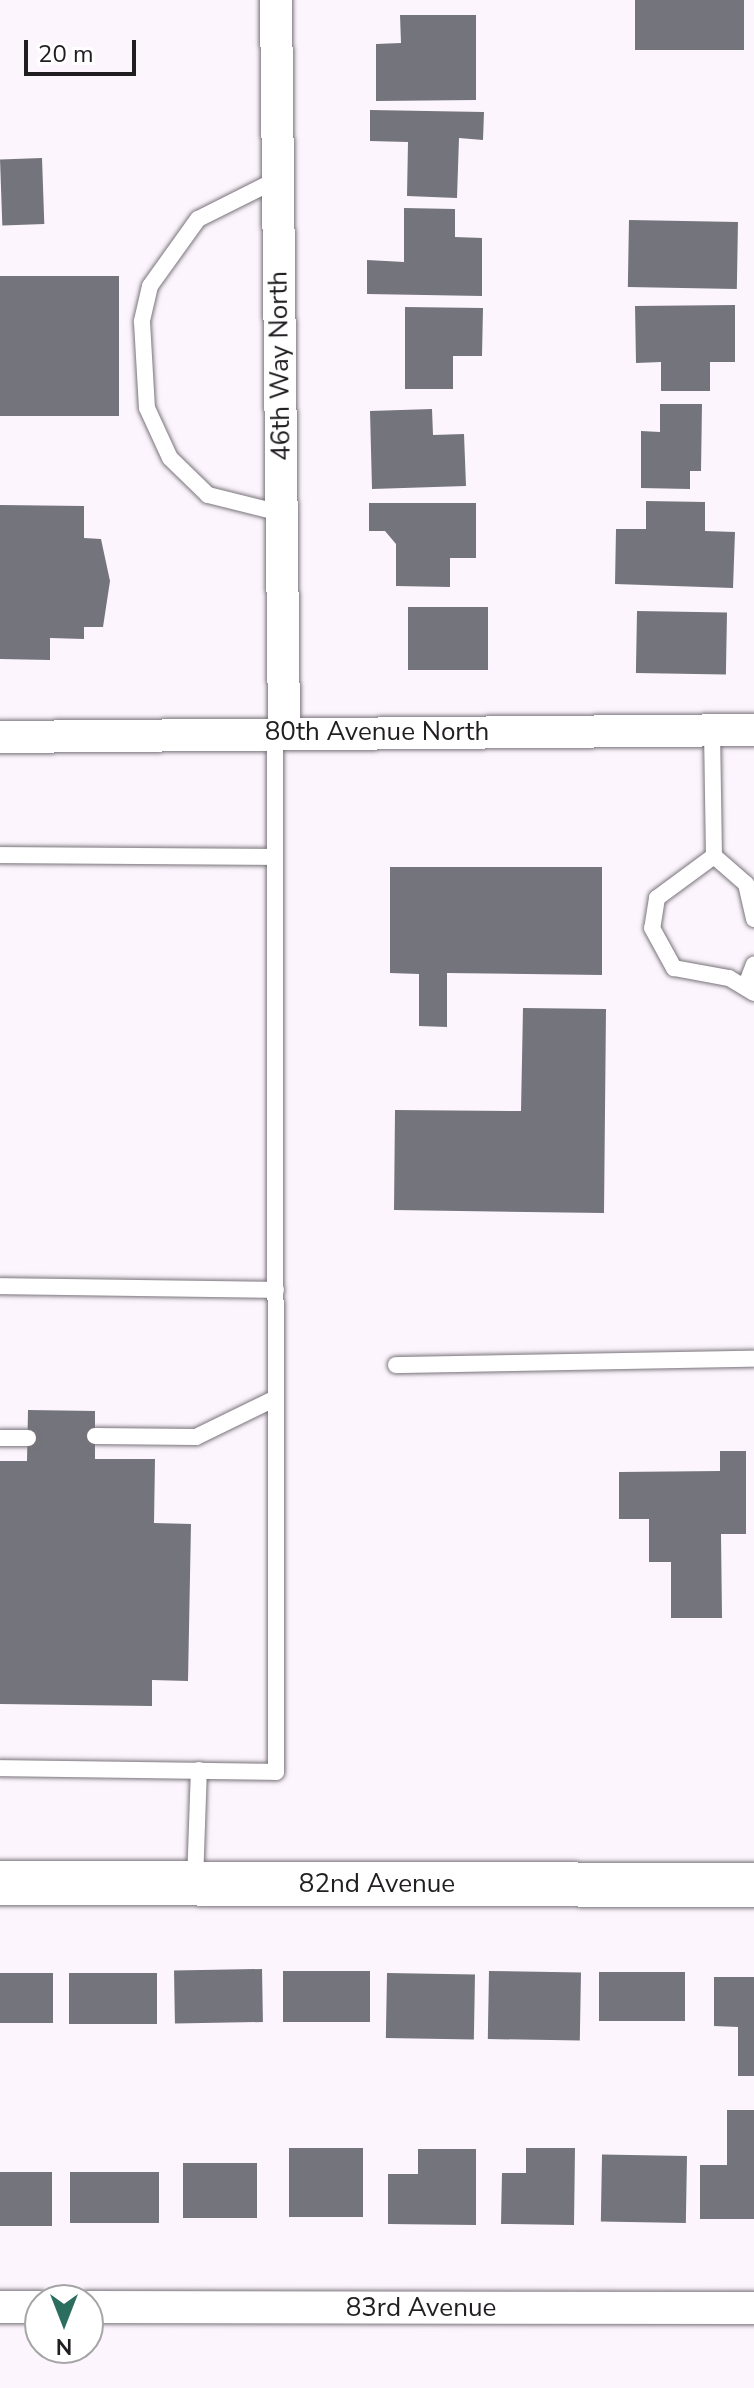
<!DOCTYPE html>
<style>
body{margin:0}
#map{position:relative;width:754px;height:2388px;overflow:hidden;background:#fcf5fd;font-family:"Nunito Sans",sans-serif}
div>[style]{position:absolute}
.building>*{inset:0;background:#74747c;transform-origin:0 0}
.roads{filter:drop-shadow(0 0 2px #79737a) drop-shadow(0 0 2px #79737a)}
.lane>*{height:16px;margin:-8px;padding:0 8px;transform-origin:8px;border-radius:8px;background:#fff}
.street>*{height:32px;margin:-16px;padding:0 16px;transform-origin:16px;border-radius:16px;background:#fff}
.secondary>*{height:44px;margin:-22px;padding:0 22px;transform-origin:22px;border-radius:22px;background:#fff}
span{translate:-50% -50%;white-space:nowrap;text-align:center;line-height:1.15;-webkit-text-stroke:6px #fff;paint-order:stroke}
.street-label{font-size:26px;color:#211e21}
.north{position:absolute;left:24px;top:2284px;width:80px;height:80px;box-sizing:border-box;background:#fff;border:2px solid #a6a5a6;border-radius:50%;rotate:180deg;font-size:22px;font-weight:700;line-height:32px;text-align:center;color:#211e21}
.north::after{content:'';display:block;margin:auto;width:28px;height:36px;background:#2b6e60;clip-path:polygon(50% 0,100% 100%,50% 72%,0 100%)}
.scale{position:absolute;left:24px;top:40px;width:112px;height:36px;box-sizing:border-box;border:4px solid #211e21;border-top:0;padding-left:10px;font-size:24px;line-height:28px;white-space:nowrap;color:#211e21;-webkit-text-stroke:6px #fff;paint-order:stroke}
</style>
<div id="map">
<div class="building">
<div style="left:635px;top:0;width:109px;height:50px"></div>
<div style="clip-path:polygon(400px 15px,476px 15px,476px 100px,376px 101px,376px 44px,401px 43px)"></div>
<div style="clip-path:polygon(370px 110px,484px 112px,483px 140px,459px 138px,457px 198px,407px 196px,408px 142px,370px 141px)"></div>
<div style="left:42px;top:158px;width:66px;height:42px;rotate:88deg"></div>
<div style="clip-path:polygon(404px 208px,455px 209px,455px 237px,482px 238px,482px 296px,367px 294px,367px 260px,404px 262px)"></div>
<div style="left:629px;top:220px;width:109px;height:67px;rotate:1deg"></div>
<div style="left:119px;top:276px;width:140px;height:119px;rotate:90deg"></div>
<div style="clip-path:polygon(735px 305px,735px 362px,710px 362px,710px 391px,661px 391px,661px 362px,636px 363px,635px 306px)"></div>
<div style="clip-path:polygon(405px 307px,483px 308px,482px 356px,453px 356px,453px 389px,405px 389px)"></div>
<div style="clip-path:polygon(660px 404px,702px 404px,701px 471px,690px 471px,690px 489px,641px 488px,641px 431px,660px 432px)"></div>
<div style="clip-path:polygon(432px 409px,433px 435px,464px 434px,466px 486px,372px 489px,370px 411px)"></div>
<div style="clip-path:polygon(646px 501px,705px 502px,705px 531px,735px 532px,733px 588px,615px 584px,616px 529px,646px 529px)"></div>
<div style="clip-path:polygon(369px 503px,476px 503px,476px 558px,450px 558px,450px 587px,396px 586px,396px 544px,385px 531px,369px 531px)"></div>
<div style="clip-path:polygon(0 505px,84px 506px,84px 538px,101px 539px,110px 581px,103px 627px,84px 627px,84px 639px,50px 638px,50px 660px,0 659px)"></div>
<div style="left:408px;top:607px;width:80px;height:63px"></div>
<div style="left:637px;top:611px;width:90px;height:62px;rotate:1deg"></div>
<div style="clip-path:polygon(390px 867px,602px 867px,602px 975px,447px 973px,447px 1027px,419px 1026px,419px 974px,390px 973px)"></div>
<div style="clip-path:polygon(523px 1008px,606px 1009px,604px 1213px,394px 1210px,395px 1110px,521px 1111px)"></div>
<div style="clip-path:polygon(28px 1410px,95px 1411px,95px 1459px,155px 1459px,154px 1523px,191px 1524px,188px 1681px,152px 1680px,152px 1706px,0 1704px,0 1461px,27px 1461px)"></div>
<div style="clip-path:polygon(720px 1451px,746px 1451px,746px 1534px,721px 1534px,722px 1618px,671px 1618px,671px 1562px,649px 1562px,649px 1519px,619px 1519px,619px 1472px,720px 1471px)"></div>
<div style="left:262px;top:1969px;width:53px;height:88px;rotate:89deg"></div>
<div style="left:283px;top:1971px;width:87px;height:51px"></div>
<div style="left:489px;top:1971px;width:92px;height:68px;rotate:1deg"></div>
<div style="left:599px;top:1972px;width:86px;height:49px"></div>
<div style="left:53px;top:1973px;width:50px;height:53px;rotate:90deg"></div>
<div style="left:69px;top:1973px;width:88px;height:51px"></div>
<div style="left:387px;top:1973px;width:88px;height:65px;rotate:1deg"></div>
<div style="clip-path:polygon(714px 1977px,754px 1977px,754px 2076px,738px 2076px,738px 2027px,714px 2026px)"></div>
<div style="clip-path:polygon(727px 2110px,754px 2110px,754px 2219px,700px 2219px,700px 2165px,727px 2165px)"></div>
<div style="left:289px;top:2148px;width:74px;height:69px"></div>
<div style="clip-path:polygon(526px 2148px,575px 2148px,574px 2225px,501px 2224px,502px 2173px,526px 2173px)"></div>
<div style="clip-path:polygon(418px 2149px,476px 2149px,476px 2225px,388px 2224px,388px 2174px,418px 2174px)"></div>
<div style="left:687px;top:2156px;width:67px;height:85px;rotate:91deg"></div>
<div style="left:257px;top:2163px;width:55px;height:74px;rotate:90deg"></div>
<div style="left:0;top:2172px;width:52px;height:54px"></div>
<div style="left:70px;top:2172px;width:89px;height:51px"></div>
</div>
<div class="roads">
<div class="lane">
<div style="left:278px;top:179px;width:89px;rotate:153.4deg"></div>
<div style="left:198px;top:219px;width:82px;rotate:125.6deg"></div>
<div style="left:150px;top:286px;width:37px;rotate:103deg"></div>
<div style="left:142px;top:322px;width:86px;rotate:86.7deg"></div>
<div style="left:147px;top:408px;width:55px;rotate:65.3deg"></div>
<div style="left:170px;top:458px;width:53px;rotate:44.2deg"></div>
<div style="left:208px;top:495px;width:75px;rotate:13.9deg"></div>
<div style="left:712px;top:730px;width:126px;rotate:89.1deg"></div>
<div style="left:714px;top:856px;width:71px;rotate:143.6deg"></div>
<div style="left:657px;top:898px;width:30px;rotate:99deg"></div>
<div style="left:652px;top:928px;width:46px;rotate:61.2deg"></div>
<div style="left:674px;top:968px;width:56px;rotate:10.3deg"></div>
<div style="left:729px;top:978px;width:29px;rotate:31deg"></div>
<div style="left:0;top:855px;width:275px;rotate:0.4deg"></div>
<div style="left:714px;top:856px;width:43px;rotate:41.2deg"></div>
<div style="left:746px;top:884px;width:36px;rotate:77deg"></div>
<div style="left:746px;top:985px;width:22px;rotate:-69deg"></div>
<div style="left:0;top:1286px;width:276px;rotate:0.8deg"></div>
<div style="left:396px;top:1365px;width:358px;rotate:-1deg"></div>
<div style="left:95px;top:1436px;width:101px;rotate:0.6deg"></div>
<div style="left:196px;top:1437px;width:89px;rotate:-26deg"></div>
<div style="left:0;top:1438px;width:28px"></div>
<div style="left:0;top:1768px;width:276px;rotate:0.8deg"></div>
<div style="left:276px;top:1772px;width:1039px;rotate:-90.06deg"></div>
<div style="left:195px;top:1882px;width:112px;rotate:-88deg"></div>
</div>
<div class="street">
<div style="left:276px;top:0;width:733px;rotate:89.37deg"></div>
<div style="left:0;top:737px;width:754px;rotate:-0.53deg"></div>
<div style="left:0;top:2307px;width:40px"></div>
<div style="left:88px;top:2307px;width:666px;rotate:0.09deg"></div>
</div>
<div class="secondary">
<div style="left:0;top:1883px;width:754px;rotate:0.15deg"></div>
</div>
</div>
<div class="street-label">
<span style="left:280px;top:366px;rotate:-91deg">46th Way North</span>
<span style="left:377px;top:732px">80th Avenue North</span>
<span style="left:377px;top:1884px">82nd Avenue</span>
<span style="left:421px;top:2308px">83rd Avenue</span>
</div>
<div class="north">N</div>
<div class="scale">20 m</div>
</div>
